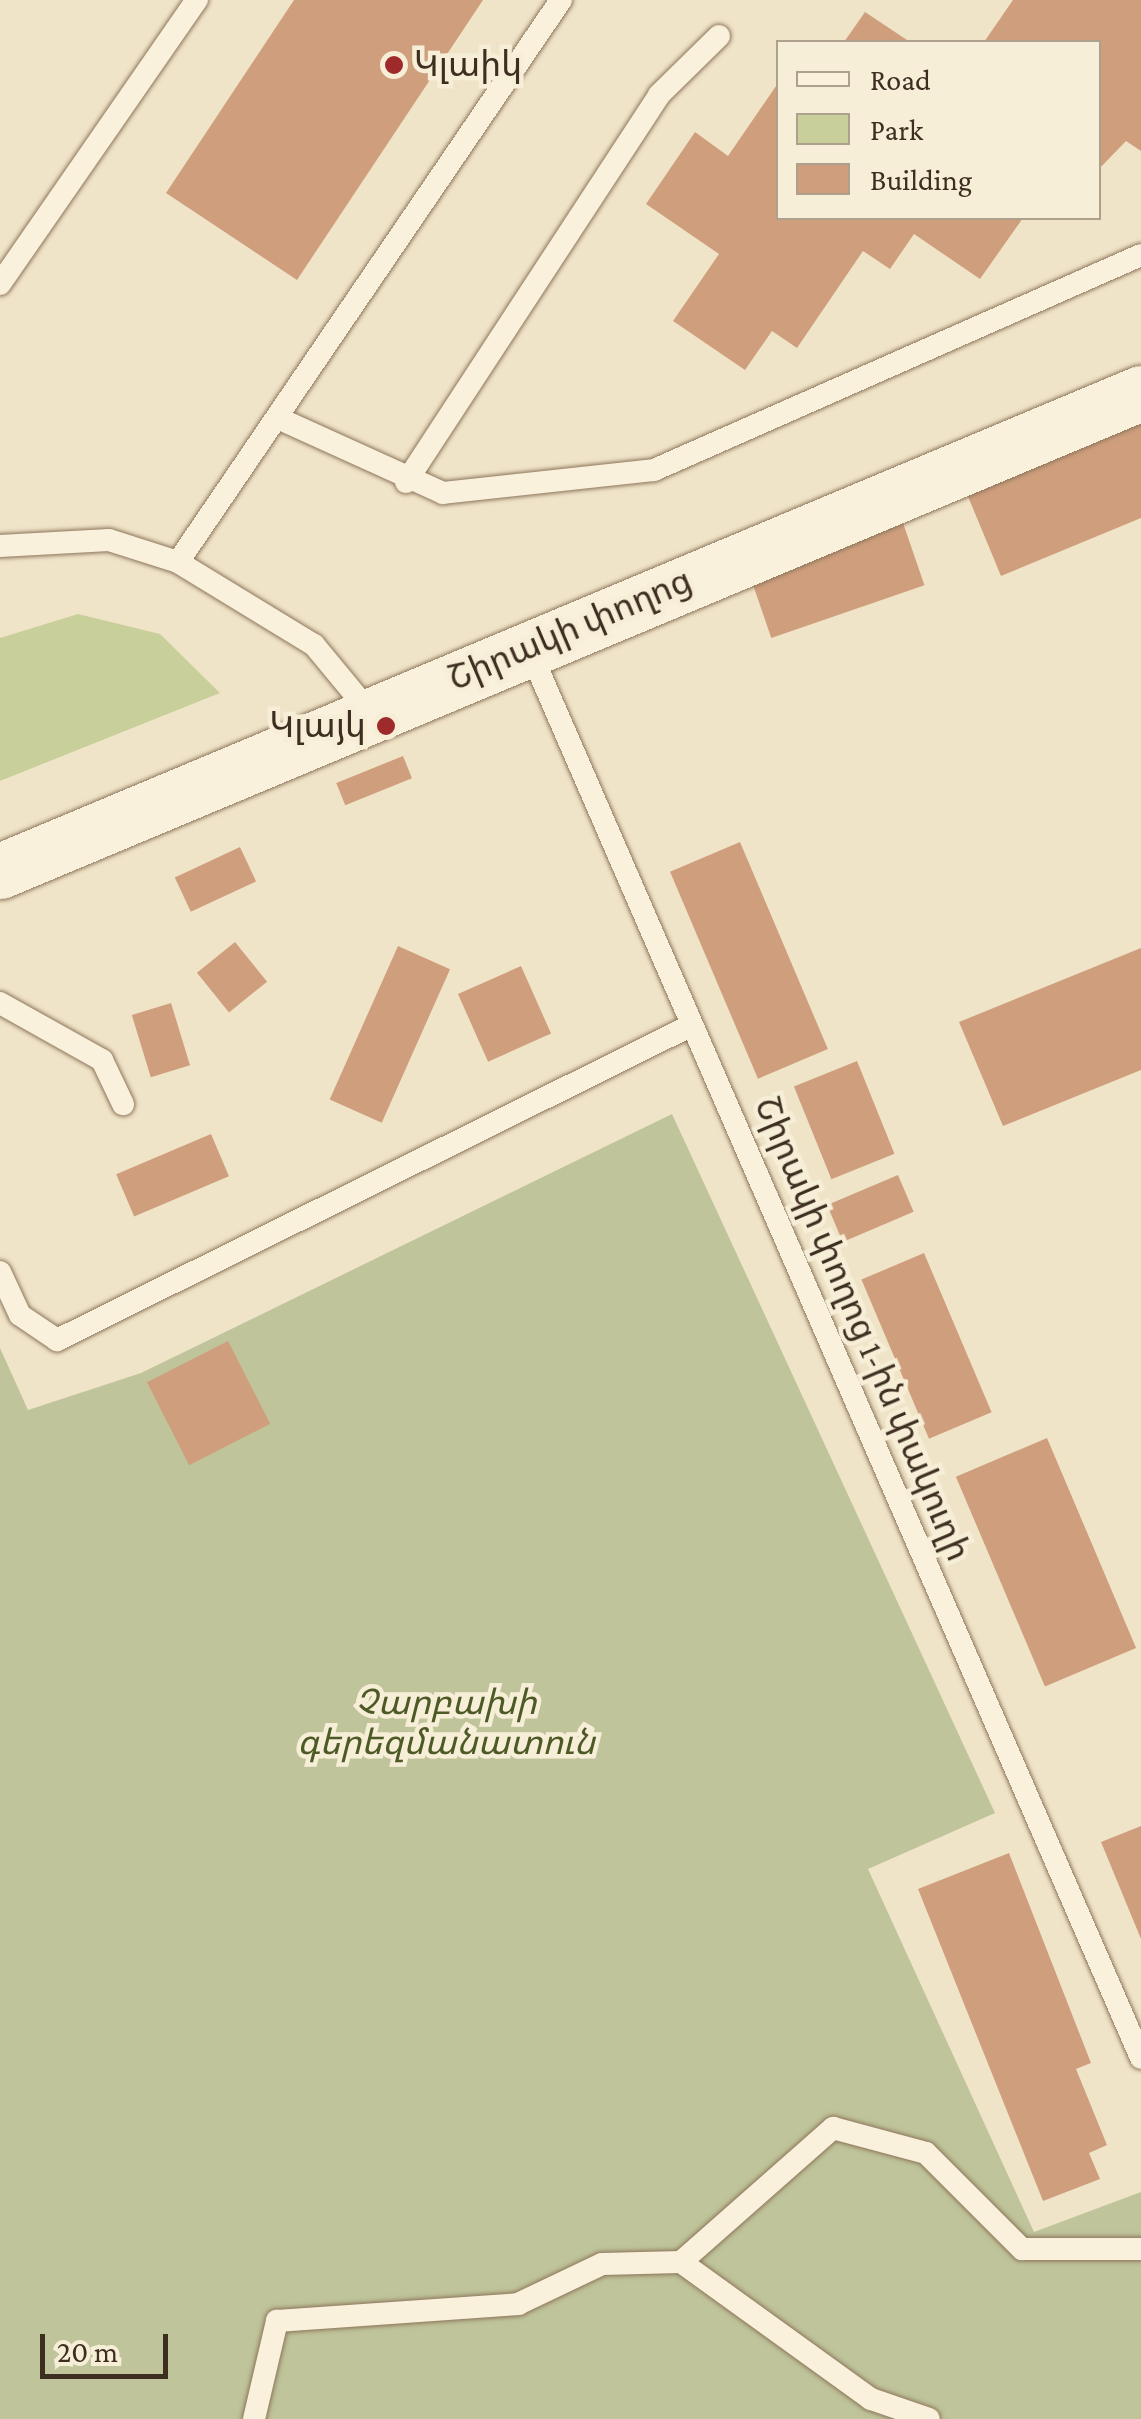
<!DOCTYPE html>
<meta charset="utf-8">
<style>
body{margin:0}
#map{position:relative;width:1141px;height:2419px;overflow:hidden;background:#f0e4c8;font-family:"Crimson Pro","Noto Sans Armenian",serif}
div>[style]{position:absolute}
.green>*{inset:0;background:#c9cf9b}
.cemetery>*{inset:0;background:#bfc49a}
.building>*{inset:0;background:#cf9f7d;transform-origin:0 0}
.roads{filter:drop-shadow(0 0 2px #8d765c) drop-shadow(0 0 2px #8d765c)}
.lane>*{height:22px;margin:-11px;padding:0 11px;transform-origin:11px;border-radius:11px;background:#faf1dc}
.secondary>*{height:55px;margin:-27.5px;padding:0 27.5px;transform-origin:27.5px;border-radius:27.5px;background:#faf1dc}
.dots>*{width:28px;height:28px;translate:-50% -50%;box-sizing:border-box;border:5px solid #f7eed8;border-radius:50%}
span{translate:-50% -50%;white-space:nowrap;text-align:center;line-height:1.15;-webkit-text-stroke:9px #f7eed8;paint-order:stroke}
.poi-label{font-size:35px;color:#3d2e20}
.left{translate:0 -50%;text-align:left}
.right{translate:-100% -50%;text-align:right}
.street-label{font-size:35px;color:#3d2e20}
.park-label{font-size:35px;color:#4d5a26;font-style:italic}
.legend{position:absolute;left:776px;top:40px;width:325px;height:180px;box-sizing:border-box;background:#f7eed8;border:2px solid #ada18e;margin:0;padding:12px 18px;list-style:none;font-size:30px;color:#3d2e20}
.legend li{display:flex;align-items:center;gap:20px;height:50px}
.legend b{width:50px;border:2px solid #ada18e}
.scale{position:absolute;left:40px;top:2334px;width:128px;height:45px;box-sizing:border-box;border:5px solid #3d2e20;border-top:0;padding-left:12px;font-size:30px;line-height:35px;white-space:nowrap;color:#3d2e20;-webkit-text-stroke:8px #f7eed8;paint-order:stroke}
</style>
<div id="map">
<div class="green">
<div style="clip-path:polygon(78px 614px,160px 634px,220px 693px,0 781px,0 638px)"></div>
</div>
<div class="cemetery">
<div style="clip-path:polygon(672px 1114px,995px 1813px,868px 1869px,1034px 2232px,1141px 2192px,1141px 2419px,0 2419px,0 1348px,28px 1410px,141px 1373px)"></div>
</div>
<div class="building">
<div style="clip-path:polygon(294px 0,483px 0,297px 280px,166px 193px)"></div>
<div style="clip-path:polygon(1013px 0,1141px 0,1141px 151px,1126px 141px,1098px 170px,1098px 42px,984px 42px)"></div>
<div style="clip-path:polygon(865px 12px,910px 42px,844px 42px)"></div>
<div style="clip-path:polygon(776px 86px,778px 218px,1023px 218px,980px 279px,914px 234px,890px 269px,863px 251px,797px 348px,772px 331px,745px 370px,673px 321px,719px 254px,646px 204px,695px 132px,728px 156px)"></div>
<div style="clip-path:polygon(1141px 408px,1141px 518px,1001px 576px,962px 482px)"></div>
<div style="left:902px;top:520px;width:69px;height:162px;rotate:71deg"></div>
<div style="left:403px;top:756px;width:24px;height:72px;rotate:68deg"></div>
<div style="left:740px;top:842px;width:225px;height:76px;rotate:67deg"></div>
<div style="left:240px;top:847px;width:38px;height:72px;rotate:65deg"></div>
<div style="left:235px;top:942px;width:51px;height:49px;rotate:51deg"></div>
<div style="left:398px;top:946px;width:57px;height:168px;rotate:24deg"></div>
<div style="clip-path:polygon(1141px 948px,1141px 1070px,1003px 1126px,959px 1022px)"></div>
<div style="left:521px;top:966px;width:74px;height:69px;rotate:66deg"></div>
<div style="left:171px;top:1003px;width:65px;height:41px;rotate:73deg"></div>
<div style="left:857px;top:1061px;width:100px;height:68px;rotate:68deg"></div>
<div style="left:211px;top:1134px;width:46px;height:103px;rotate:67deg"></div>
<div style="left:898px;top:1175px;width:40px;height:77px;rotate:67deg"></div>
<div style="left:924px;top:1253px;width:173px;height:68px;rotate:67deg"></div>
<div style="left:228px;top:1341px;width:93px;height:91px;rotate:63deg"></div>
<div style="left:1047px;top:1438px;width:228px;height:99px;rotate:67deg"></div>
<div style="clip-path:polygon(1141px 1826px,1141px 1939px,1101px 1842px)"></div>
<div style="clip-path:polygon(1009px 1853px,1091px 2063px,1076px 2069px,1107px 2145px,1089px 2153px,1100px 2179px,1043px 2201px,918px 1889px)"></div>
</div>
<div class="roads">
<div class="lane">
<div style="left:0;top:284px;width:346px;rotate:-55.3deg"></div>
<div style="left:280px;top:419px;width:179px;rotate:24.4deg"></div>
<div style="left:443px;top:493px;width:212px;rotate:-6.2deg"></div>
<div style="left:654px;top:470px;width:532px;rotate:-23.82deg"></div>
<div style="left:406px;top:482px;width:462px;rotate:-56.8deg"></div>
<div style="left:659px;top:95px;width:84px;rotate:-44.5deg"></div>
<div style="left:0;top:546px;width:109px;rotate:-3.2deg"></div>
<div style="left:109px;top:540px;width:72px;rotate:17.7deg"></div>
<div style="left:178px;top:562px;width:159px;rotate:31.4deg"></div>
<div style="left:314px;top:645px;width:89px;rotate:50.4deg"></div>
<div style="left:178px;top:562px;width:680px;rotate:-55.73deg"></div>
<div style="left:529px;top:649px;width:1536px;rotate:66.52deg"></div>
<div style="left:0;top:1003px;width:117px;rotate:29.2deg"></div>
<div style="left:102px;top:1060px;width:49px;rotate:64.5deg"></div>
<div style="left:0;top:1272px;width:47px;rotate:65.1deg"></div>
<div style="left:20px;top:1315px;width:45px;rotate:34deg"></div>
<div style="left:57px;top:1340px;width:709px;rotate:-26.38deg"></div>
<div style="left:681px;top:2262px;width:234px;rotate:35.8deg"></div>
<div style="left:871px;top:2399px;width:61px;rotate:19deg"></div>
<div style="left:254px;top:2419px;width:101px;rotate:-76.8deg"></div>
<div style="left:277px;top:2321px;width:242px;rotate:-4deg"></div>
<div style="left:518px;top:2304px;width:93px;rotate:-25.5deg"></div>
<div style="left:602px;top:2264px;width:79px;rotate:-1.5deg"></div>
<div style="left:681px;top:2262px;width:203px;rotate:-41.4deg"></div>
<div style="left:833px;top:2128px;width:96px;rotate:15deg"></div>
<div style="left:926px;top:2153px;width:136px;rotate:45deg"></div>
<div style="left:1022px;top:2249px;width:119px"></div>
</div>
<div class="secondary">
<div style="left:0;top:871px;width:1237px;rotate:-22.73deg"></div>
</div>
</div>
<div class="dots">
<div style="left:394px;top:65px;background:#9e2a2b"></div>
<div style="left:386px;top:726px;background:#9e2a2b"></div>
</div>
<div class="poi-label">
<span class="left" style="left:414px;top:65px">Կլաիկ</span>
<span class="right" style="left:366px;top:726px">Կլայկ</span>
</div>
<div class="street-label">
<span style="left:570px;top:630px;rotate:-23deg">Շիրակի փողոց</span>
<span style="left:862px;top:1329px;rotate:67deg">Շիրակի փողոց 1-ին փակուղի</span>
</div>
<div class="park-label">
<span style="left:446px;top:1723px">Չարբախի<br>գերեզմանատուն</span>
</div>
<ul class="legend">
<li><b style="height:12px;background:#faf1dc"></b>Road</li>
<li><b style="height:28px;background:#c9cf9b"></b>Park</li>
<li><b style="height:28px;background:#cf9f7d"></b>Building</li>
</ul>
<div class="scale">20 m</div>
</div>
